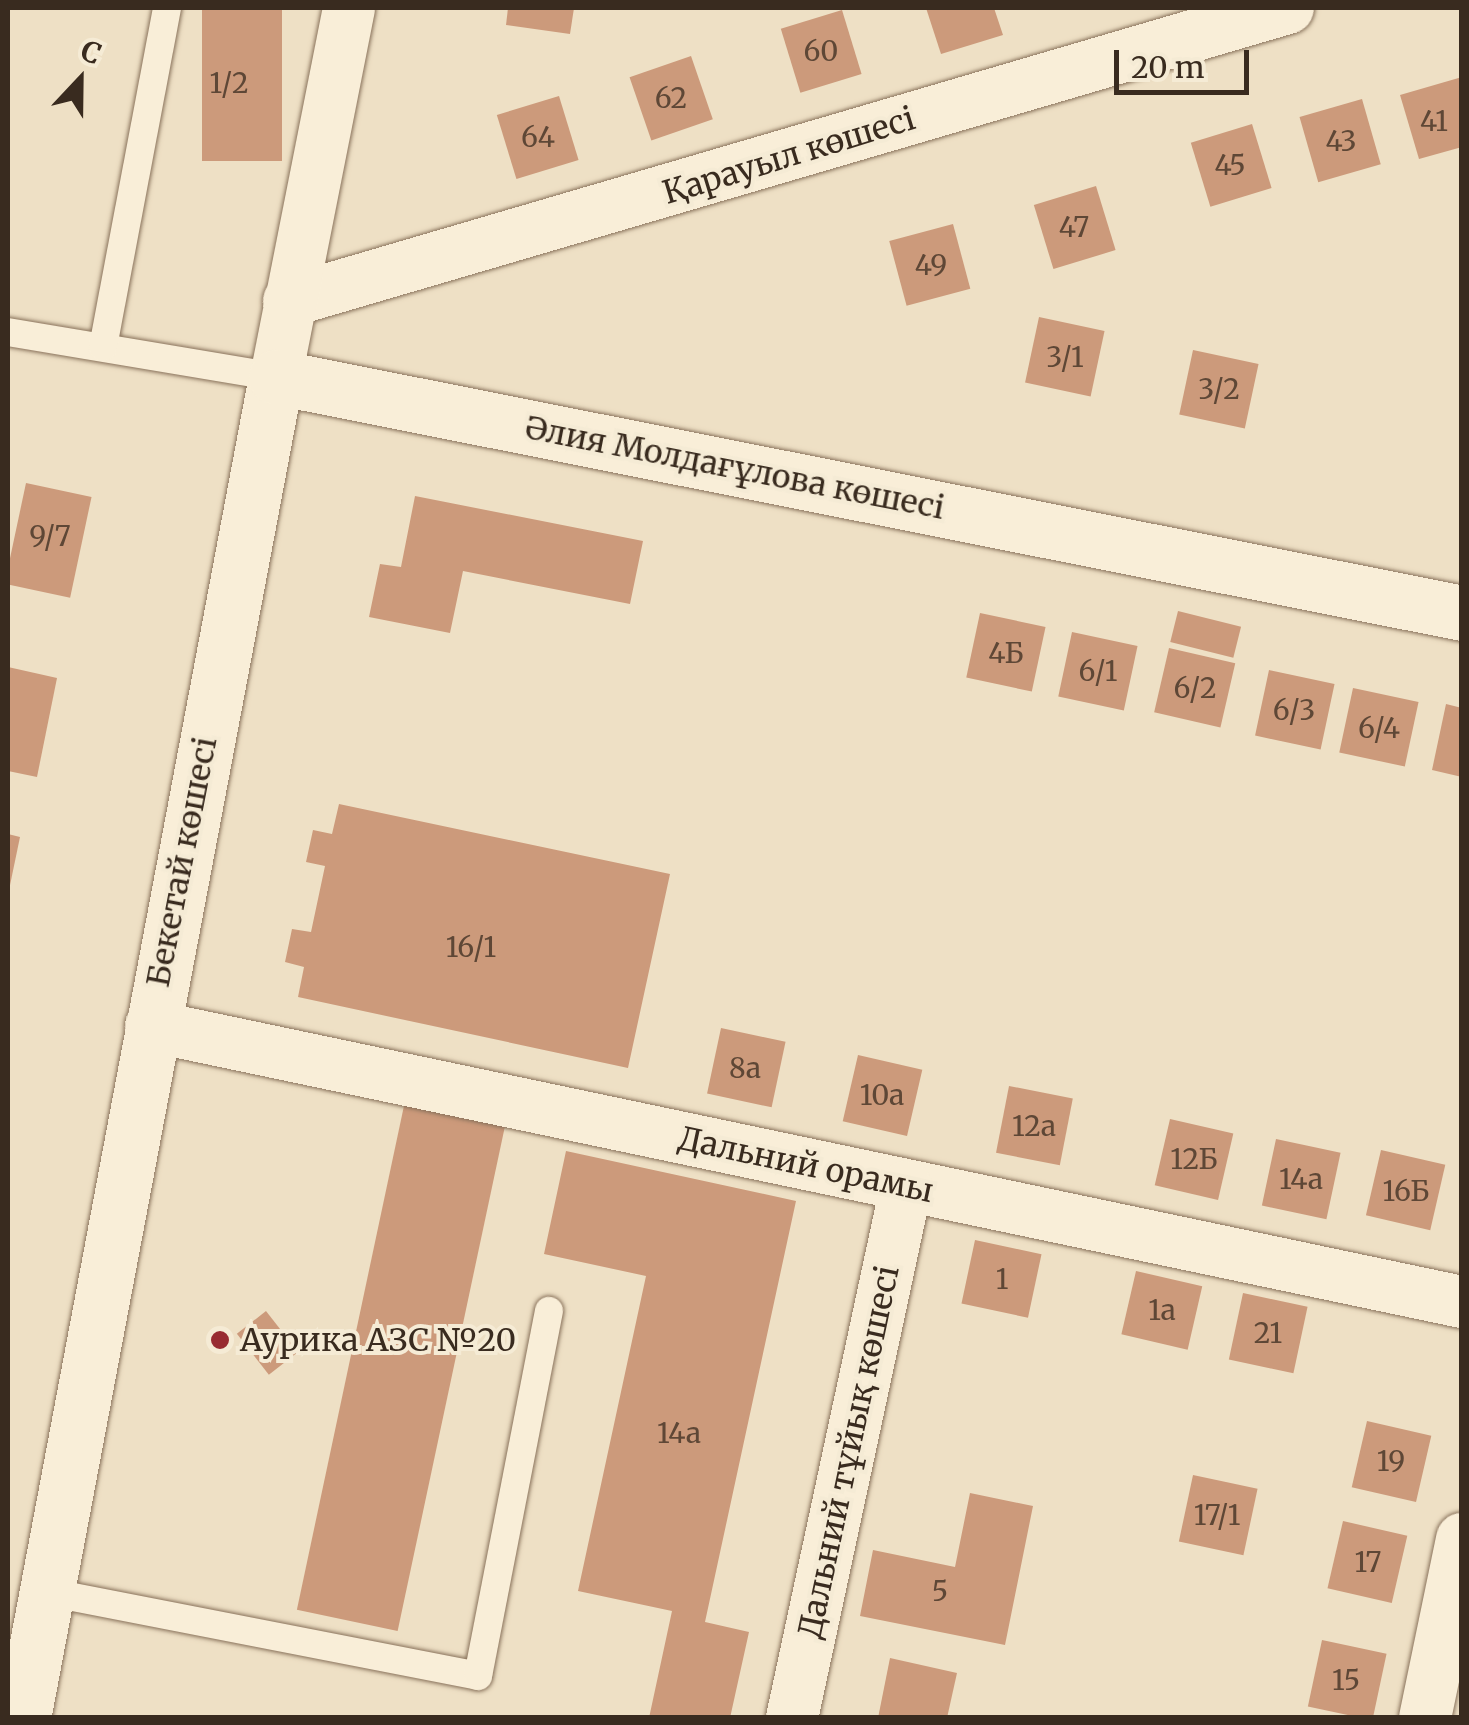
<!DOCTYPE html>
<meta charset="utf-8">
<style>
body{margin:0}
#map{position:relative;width:1469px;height:1725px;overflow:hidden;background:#eee0c5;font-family:Merriweather,serif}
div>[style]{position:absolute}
.building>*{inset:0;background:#cc9a7b;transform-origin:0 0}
.roads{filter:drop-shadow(0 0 2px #89725b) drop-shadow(0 0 2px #89725b)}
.service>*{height:28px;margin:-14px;padding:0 14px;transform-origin:14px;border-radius:14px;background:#f9eed8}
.minor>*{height:52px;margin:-26px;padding:0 26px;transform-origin:26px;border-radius:26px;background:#f9eed8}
.tertiary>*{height:55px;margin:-27.5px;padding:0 27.5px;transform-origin:27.5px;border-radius:27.5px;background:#f9eed8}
.dots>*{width:28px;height:28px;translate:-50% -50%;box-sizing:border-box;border:5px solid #f5ebd5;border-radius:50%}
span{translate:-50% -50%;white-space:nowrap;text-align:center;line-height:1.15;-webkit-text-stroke:8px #f5ebd5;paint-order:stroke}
.number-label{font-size:28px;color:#5e4736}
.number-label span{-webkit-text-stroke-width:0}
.street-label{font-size:32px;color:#392b1f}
.poi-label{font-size:32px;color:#392b1f}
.left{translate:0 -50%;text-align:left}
.frame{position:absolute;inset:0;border:10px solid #392b1f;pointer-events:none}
.north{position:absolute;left:30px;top:30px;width:100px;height:100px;-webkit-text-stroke:8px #f5ebd5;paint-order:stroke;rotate:22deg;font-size:28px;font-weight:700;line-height:40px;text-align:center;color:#392b1f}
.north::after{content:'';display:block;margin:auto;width:35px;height:45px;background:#392b1f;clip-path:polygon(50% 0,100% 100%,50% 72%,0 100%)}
.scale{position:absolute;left:1114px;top:50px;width:135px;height:45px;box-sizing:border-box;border:5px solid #392b1f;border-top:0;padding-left:12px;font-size:30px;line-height:35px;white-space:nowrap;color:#392b1f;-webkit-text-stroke:8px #f5ebd5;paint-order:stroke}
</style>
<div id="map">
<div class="building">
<div style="left:202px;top:8px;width:80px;height:153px"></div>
<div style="clip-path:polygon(508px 8px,574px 8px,570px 34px,506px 25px)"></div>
<div style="clip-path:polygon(926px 8px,994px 8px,1003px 35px,941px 54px)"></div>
<div style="left:842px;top:10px;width:67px;height:64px;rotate:73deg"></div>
<div style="left:691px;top:56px;width:67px;height:65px;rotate:71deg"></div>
<div style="clip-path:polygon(1462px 77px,1462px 147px,1419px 159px,1400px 95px)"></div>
<div style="left:559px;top:96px;width:67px;height:65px;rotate:73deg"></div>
<div style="left:1362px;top:99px;width:68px;height:65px;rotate:74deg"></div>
<div style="left:1252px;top:124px;width:67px;height:64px;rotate:73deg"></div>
<div style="left:1096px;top:186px;width:67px;height:65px;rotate:73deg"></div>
<div style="left:953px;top:224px;width:67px;height:66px;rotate:75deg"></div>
<div style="left:1039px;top:317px;width:67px;height:67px;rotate:12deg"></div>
<div style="left:1193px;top:350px;width:67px;height:66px;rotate:12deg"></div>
<div style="left:26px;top:483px;width:67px;height:103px;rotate:12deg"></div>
<div style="clip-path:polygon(415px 496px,643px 541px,630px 604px,463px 571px,450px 633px,369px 617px,380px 564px,401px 567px)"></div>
<div style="left:1178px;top:611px;width:65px;height:32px;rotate:14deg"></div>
<div style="left:980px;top:613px;width:67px;height:66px;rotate:12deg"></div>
<div style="left:1072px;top:632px;width:67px;height:66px;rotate:12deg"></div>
<div style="left:1169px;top:648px;width:68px;height:66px;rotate:13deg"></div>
<div style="clip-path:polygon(8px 667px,57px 678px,37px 777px,8px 771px)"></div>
<div style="left:1269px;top:670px;width:67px;height:67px;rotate:12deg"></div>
<div style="left:1353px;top:688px;width:67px;height:66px;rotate:12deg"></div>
<div style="clip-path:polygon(1446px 704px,1462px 708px,1462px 777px,1432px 770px)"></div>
<div style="clip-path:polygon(339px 804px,670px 874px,628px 1068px,298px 997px,304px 967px,285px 962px,292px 929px,311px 932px,325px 866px,306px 862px,313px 830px,332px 834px)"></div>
<div style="clip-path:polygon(8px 834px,20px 837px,9px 890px,8px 890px)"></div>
<div style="left:721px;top:1028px;width:66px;height:67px;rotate:12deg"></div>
<div style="left:858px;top:1055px;width:66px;height:68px;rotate:13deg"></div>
<div style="left:1009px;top:1086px;width:65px;height:68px;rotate:11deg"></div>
<div style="left:405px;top:1101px;width:103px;height:520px;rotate:12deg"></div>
<div style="left:1170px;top:1119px;width:65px;height:68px;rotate:13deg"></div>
<div style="left:1276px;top:1139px;width:66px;height:68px;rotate:12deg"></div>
<div style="left:1381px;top:1150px;width:66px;height:67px;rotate:13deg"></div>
<div style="clip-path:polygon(566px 1151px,796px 1201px,705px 1622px,749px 1632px,730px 1718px,649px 1718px,672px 1611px,578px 1591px,646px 1276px,544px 1254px)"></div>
<div style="left:975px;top:1240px;width:68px;height:65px;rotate:12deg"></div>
<div style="left:1136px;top:1271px;width:68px;height:65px;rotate:13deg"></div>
<div style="left:1243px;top:1293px;width:66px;height:68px;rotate:12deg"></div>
<div style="left:266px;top:1311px;width:52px;height:37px;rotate:52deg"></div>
<div style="left:1367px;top:1421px;width:66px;height:68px;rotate:13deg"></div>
<div style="left:1193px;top:1475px;width:66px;height:68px;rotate:12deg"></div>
<div style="clip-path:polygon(970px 1493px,1033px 1506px,1005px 1645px,860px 1616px,873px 1550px,955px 1567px)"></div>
<div style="left:1343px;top:1521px;width:66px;height:69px;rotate:13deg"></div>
<div style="left:1322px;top:1640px;width:66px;height:68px;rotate:12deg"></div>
<div style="clip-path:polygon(890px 1658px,957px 1673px,947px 1718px,878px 1718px)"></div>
</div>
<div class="roads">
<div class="service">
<div style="left:8px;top:332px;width:272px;rotate:9.5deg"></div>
<div style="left:103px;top:347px;width:345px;rotate:-79.3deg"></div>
<div style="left:47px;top:1592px;width:439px;rotate:11deg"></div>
<div style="left:478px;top:1676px;width:372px;rotate:-79deg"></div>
</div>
<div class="minor">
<div style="left:289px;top:301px;width:1041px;rotate:-16.35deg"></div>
<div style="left:276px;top:377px;width:376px;rotate:-78.8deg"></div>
<div style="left:151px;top:1026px;width:1340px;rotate:11.89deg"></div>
<div style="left:792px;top:1718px;width:543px;rotate:-77.88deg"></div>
<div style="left:1425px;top:1718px;width:183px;rotate:-78.3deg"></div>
</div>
<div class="tertiary">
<div style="left:23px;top:1718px;width:1365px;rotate:-79.32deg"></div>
<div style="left:276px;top:377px;width:1209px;rotate:11.25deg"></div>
</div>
</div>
<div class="dots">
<div style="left:220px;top:1340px;background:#982b31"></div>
</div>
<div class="number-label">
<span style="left:821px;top:51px">60</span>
<span style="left:229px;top:83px">1/2</span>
<span style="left:671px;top:98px">62</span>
<span style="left:1434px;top:121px">41</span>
<span style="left:538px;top:137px">64</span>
<span style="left:1341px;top:141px">43</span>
<span style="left:1230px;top:165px">45</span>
<span style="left:1074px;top:227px">47</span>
<span style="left:931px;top:265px">49</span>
<span style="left:1065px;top:357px">3/1</span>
<span style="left:1219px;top:389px">3/2</span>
<span style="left:50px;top:536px">9/7</span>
<span style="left:1006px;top:653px">4Б</span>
<span style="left:1098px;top:671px">6/1</span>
<span style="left:1195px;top:688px">6/2</span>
<span style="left:1294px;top:710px">6/3</span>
<span style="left:1379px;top:728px">6/4</span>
<span style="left:471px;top:947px">16/1</span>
<span style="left:745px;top:1068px">8а</span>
<span style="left:882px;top:1095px">10а</span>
<span style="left:1034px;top:1126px">12а</span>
<span style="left:1194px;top:1159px">12Б</span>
<span style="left:1301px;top:1179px">14а</span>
<span style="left:1406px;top:1191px">16Б</span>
<span style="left:1002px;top:1279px">1</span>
<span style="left:1162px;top:1310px">1а</span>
<span style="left:1268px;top:1333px">21</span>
<span style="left:679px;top:1433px">14а</span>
<span style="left:1391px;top:1461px">19</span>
<span style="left:1217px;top:1515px">17/1</span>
<span style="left:1368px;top:1562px">17</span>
<span style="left:940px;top:1591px">5</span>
<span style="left:1346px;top:1680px">15</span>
</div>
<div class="street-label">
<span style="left:789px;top:156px;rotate:-17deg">Қарауыл көшесі</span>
<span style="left:735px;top:468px;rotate:11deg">Әлия Молдағұлова көшесі</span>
<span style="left:182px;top:862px;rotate:-79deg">Бекетай көшесі</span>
<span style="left:806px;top:1165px;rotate:12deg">Дальний орамы</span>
<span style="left:849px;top:1452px;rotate:-78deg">Дальний тұйық көшесі</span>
</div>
<div class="poi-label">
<span class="left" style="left:240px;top:1340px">Аурика АЗС №20</span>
</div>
<div class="frame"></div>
<div class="north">С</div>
<div class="scale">20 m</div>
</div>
